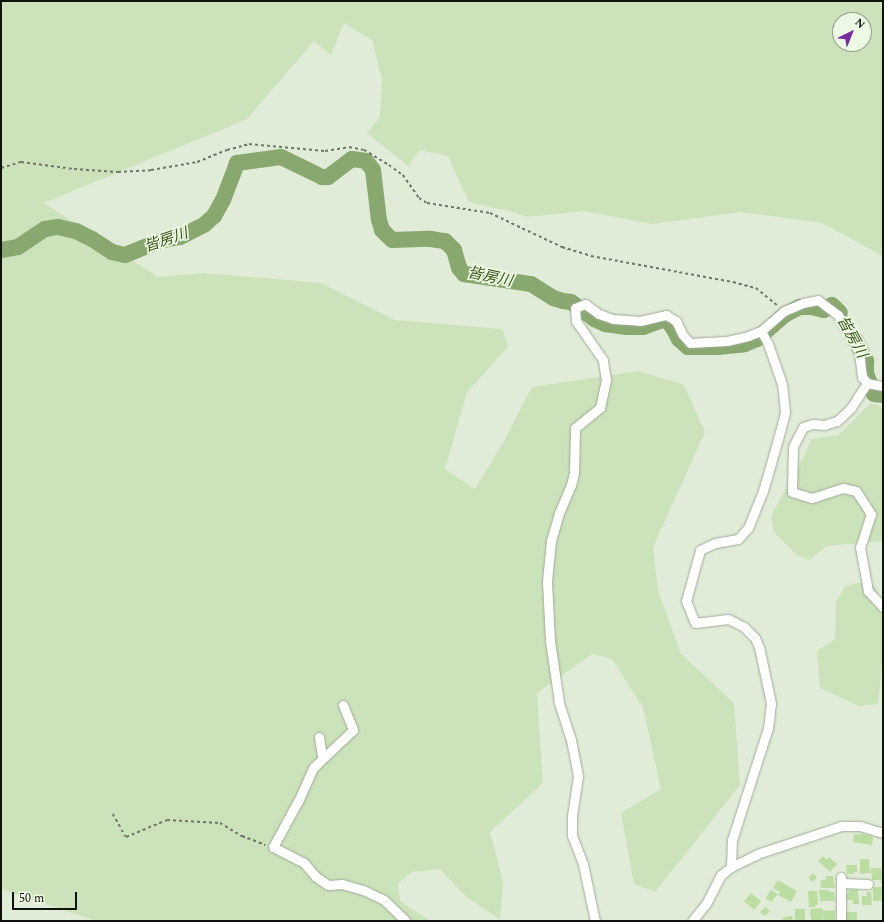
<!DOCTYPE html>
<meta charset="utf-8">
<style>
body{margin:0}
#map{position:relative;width:884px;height:922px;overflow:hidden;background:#e0ecd7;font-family:Spectral,"Noto Sans JP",serif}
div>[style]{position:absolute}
.green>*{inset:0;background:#cbe2ba}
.river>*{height:16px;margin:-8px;padding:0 8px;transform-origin:8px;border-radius:8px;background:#89a86f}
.building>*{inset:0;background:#bbdda1;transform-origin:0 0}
.path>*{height:1.5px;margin-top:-0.75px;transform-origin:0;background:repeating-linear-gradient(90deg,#70776a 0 3px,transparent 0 6px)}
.roads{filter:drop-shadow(0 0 1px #a0ac98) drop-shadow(0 0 1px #a0ac98)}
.street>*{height:9px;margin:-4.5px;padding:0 4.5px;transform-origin:4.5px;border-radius:4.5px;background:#fff}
span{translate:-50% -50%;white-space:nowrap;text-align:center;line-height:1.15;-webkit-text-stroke:3.5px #edf9e4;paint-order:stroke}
.water-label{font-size:15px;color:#365316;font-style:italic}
.frame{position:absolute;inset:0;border:2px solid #0e120b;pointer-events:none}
.north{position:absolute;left:832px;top:12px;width:40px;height:40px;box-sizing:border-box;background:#edf9e4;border:1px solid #949d8d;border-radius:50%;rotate:43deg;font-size:11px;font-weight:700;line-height:16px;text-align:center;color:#0e120b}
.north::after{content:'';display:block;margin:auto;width:14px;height:18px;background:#782c9e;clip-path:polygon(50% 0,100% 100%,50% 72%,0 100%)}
.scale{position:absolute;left:12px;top:892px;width:65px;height:18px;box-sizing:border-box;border:2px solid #0e120b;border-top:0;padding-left:5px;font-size:12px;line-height:14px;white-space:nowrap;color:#0e120b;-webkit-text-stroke:3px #edf9e4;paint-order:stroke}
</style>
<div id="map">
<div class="green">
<div style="clip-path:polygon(evenodd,1px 1px,883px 1px,883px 256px,822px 223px,741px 212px,652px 224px,584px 211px,527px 217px,517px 213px,469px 202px,448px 156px,420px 150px,408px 166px,367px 133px,380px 117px,382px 80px,372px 40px,344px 23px,331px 55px,314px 41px,247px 119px,44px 203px,158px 277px,203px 273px,321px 283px,395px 320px,502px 329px,508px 347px,467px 392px,445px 469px,475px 489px,504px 441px,532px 387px,639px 371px,684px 385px,705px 432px,653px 547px,658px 591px,681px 654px,734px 703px,740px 785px,655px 892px,634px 884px,621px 813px,661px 789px,643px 707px,612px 659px,592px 654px,537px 693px,543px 783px,490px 832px,503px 882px,500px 919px,466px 897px,440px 869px,412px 872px,398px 883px,400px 901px,430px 921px,97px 921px,1px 889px,1px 1px,840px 20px,864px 20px,864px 44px,840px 44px,840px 20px)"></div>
<div style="clip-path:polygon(871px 403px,883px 408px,883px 541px,827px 546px,809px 560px,797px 555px,774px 532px,771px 516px,805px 454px,811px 439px,839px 435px)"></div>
<div style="clip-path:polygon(870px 580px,883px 600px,883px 654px,878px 704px,859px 706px,820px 688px,817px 651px,835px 639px,836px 602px,845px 586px)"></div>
</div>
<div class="river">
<div style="left:1px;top:250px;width:17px;rotate:-10deg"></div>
<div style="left:18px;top:247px;width:32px;rotate:-34deg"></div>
<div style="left:45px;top:229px;width:13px;rotate:-9deg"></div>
<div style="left:58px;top:227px;width:18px;rotate:13deg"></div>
<div style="left:76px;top:231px;width:18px;rotate:27deg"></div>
<div style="left:92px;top:239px;width:24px;rotate:33deg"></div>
<div style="left:112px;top:252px;width:13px;rotate:13deg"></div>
<div style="left:125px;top:255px;width:37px;rotate:-22deg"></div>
<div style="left:159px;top:241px;width:21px;rotate:-11deg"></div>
<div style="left:180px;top:237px;width:28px;rotate:-27deg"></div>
<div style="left:205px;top:224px;width:12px;rotate:-42deg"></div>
<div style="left:214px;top:216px;width:18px;rotate:-61deg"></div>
<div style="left:223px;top:200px;width:40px;rotate:-69deg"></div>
<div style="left:237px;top:163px;width:44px;rotate:-7.8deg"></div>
<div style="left:281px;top:157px;width:46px;rotate:26deg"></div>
<div style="left:322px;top:177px;width:6px"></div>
<div style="left:328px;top:177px;width:30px;rotate:-37deg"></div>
<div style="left:352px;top:159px;width:14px;rotate:8deg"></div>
<div style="left:366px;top:161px;width:11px;rotate:52deg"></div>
<div style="left:373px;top:170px;width:50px;rotate:83.2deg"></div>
<div style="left:379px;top:220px;width:10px;rotate:73deg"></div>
<div style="left:382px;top:230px;width:14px;rotate:45deg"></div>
<div style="left:392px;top:240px;width:38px;rotate:-2deg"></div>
<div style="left:430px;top:239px;width:15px;rotate:8deg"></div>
<div style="left:445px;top:241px;width:13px;rotate:45deg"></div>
<div style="left:454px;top:250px;width:19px;rotate:74deg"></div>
<div style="left:459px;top:268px;width:8px;rotate:50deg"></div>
<div style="left:464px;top:274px;width:68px;rotate:8.5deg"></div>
<div style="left:531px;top:284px;width:26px;rotate:32deg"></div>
<div style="left:553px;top:298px;width:10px;rotate:17deg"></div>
<div style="left:563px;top:301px;width:8px;rotate:7deg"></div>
<div style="left:571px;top:302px;width:29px;rotate:36deg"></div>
<div style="left:594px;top:319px;width:12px;rotate:24deg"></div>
<div style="left:605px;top:324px;width:22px;rotate:8deg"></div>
<div style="left:627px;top:327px;width:16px"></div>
<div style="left:643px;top:327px;width:23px;rotate:-20deg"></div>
<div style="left:665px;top:319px;width:10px;rotate:45deg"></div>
<div style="left:672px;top:326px;width:15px;rotate:62deg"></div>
<div style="left:679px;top:339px;width:12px;rotate:42deg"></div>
<div style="left:688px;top:347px;width:30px"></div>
<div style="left:718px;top:347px;width:27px;rotate:-6deg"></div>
<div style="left:745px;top:344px;width:13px;rotate:-23deg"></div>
<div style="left:757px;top:339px;width:38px;rotate:-41deg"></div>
<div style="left:786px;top:314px;width:16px;rotate:-27deg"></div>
<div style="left:800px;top:307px;width:11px"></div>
<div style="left:811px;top:307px;width:13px;rotate:13deg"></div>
<div style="left:824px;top:310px;width:9px;rotate:-32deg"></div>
<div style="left:832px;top:305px;width:11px;rotate:45deg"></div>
<div style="left:855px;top:339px;width:25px;rotate:63deg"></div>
<div style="left:866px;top:361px;width:12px;rotate:90deg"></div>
<div style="left:866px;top:373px;width:22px;rotate:69deg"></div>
<div style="left:874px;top:394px;width:9px;rotate:6deg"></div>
</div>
<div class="building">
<div style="clip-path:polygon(861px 833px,873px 837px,872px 845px,853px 842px,854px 834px,861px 835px)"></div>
<div style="clip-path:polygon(823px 856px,827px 860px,829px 857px,837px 864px,830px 872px,818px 861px)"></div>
<div style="clip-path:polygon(860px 859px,869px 859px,870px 873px,860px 874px)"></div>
<div style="clip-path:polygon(846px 865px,857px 865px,857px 872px,854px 872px,854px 874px,847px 874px)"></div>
<div style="clip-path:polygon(871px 868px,881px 868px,883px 883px,881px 883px,881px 880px,872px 880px)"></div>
<div style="clip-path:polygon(813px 873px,817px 877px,813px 882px,808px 878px)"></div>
<div style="clip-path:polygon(826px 876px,833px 876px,835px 888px,821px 888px,820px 881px,826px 879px)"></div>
<div style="clip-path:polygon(778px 880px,797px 891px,791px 902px,778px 895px,780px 892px,773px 888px)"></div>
<div style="left:873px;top:887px;width:10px;height:14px"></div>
<div style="clip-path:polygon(770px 890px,778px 894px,771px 902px,766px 899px)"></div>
<div style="clip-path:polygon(819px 890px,829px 890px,829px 892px,834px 892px,835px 901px,820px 901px)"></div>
<div style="clip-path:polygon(849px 890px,858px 890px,859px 904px,853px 904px,853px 900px,846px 900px,846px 894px,848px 894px)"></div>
<div style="clip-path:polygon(808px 891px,817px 891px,818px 905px,815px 905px,815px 907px,809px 907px)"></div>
<div style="clip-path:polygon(866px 892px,871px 892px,872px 905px,862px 905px,862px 896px,867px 896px)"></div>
<div style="left:751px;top:893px;width:13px;height:11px;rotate:39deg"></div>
<div style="clip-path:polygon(765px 907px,770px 911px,765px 916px,760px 912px)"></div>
<div style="clip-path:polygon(822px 908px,823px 911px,835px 910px,835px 921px,824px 921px,823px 914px,823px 921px,811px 921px,810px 909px)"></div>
<div style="left:795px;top:909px;width:10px;height:11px"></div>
<div style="left:846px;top:912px;width:11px;height:9px"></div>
<div style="clip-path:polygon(792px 916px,793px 921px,781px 921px,784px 917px)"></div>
</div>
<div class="path">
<div style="left:1px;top:168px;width:21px;rotate:-17deg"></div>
<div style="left:21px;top:162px;width:53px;rotate:7.5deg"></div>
<div style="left:74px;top:169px;width:44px;rotate:3.9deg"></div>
<div style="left:118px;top:172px;width:33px;rotate:-3deg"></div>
<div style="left:151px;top:170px;width:47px;rotate:-9.9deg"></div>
<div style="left:197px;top:162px;width:32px;rotate:-22deg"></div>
<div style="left:227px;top:150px;width:23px;rotate:-15deg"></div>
<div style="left:249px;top:144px;width:76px;rotate:5.3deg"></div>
<div style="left:325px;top:151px;width:24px;rotate:-9deg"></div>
<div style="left:349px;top:147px;width:15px;rotate:11deg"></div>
<div style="left:364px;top:150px;width:29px;rotate:31deg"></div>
<div style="left:389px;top:165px;width:17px;rotate:36deg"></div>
<div style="left:403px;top:175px;width:28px;rotate:55deg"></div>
<div style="left:419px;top:198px;width:9px;rotate:32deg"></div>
<div style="left:427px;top:203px;width:64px;rotate:9deg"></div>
<div style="left:490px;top:213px;width:80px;rotate:25.3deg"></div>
<div style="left:562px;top:247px;width:30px;rotate:17deg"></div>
<div style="left:591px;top:256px;width:144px;rotate:10.4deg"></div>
<div style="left:733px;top:282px;width:24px;rotate:15deg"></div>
<div style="left:756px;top:288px;width:27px;rotate:39deg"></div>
<div style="left:113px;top:814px;width:26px;rotate:61deg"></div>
<div style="left:126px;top:837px;width:44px;rotate:-22.5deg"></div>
<div style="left:167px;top:820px;width:53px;rotate:3.2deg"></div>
<div style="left:220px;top:823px;width:26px;rotate:31deg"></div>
<div style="left:242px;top:836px;width:25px;rotate:21deg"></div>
</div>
<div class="roads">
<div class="street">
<div style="left:867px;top:383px;width:30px;rotate:123deg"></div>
<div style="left:851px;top:408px;width:19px;rotate:137deg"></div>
<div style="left:837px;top:421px;width:14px;rotate:163deg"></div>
<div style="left:824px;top:425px;width:11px;rotate:-175deg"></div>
<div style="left:813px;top:424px;width:10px;rotate:163deg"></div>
<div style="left:803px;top:427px;width:22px;rotate:117deg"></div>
<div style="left:793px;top:447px;width:45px;rotate:91.3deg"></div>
<div style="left:792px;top:492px;width:21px;rotate:17deg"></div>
<div style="left:812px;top:498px;width:33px;rotate:-18deg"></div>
<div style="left:843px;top:488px;width:13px;rotate:13deg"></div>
<div style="left:856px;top:491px;width:27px;rotate:57deg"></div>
<div style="left:871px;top:514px;width:35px;rotate:108deg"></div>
<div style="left:860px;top:547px;width:45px;rotate:79.7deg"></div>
<div style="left:868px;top:591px;width:22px;rotate:47deg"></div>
<div style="left:343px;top:705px;width:27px;rotate:68deg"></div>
<div style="left:353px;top:730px;width:55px;rotate:136.5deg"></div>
<div style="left:313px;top:768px;width:36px;rotate:114deg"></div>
<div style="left:298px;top:801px;width:52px;rotate:118.5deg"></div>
<div style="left:273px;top:847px;width:35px;rotate:27deg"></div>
<div style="left:304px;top:863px;width:18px;rotate:49deg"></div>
<div style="left:316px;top:877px;width:14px;rotate:34deg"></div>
<div style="left:328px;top:885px;width:14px;rotate:-4deg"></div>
<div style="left:342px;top:884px;width:22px;rotate:16deg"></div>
<div style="left:363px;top:890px;width:23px;rotate:25deg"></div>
<div style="left:384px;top:900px;width:30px;rotate:44deg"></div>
<div style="left:319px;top:737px;width:20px;rotate:81deg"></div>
<div style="left:731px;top:867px;width:27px;rotate:-88deg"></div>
<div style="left:732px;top:840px;width:118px;rotate:-72.2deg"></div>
<div style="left:768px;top:728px;width:25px;rotate:-83deg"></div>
<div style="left:771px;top:703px;width:57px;rotate:-102.1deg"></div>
<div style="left:759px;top:647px;width:10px;rotate:-114deg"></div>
<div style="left:755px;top:638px;width:16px;rotate:-135deg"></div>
<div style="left:744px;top:627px;width:18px;rotate:-153deg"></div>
<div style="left:728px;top:619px;width:33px;rotate:173deg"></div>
<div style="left:695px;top:623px;width:24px;rotate:-112deg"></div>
<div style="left:686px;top:601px;width:53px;rotate:-74.6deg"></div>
<div style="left:700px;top:550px;width:17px;rotate:-25deg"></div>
<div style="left:715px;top:543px;width:23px;rotate:-10deg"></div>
<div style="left:738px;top:539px;width:15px;rotate:-48deg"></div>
<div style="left:748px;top:528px;width:40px;rotate:-68deg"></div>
<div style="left:763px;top:491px;width:54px;rotate:-73.9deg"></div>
<div style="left:778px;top:439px;width:28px;rotate:-75deg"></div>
<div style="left:785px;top:412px;width:28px;rotate:-96deg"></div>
<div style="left:782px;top:384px;width:42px;rotate:-109.3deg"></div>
<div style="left:768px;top:344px;width:15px;rotate:-118deg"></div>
<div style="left:841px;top:877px;width:44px;rotate:90deg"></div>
<div style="left:841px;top:883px;width:27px;rotate:2deg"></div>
<div style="left:595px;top:921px;width:58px;rotate:-101.9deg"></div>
<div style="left:583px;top:864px;width:30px;rotate:-111deg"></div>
<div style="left:572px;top:836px;width:20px;rotate:-90deg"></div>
<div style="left:572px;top:816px;width:40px;rotate:-81.5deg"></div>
<div style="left:578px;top:776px;width:37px;rotate:-101deg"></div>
<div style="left:571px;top:740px;width:40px;rotate:-108deg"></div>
<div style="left:559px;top:702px;width:62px;rotate:-98.4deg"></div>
<div style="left:550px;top:641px;width:60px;rotate:-92.9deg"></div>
<div style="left:547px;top:581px;width:40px;rotate:-84.3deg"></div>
<div style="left:551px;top:541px;width:29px;rotate:-74deg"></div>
<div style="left:559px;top:513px;width:30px;rotate:-67deg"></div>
<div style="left:571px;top:485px;width:12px;rotate:-76deg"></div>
<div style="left:574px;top:473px;width:45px;rotate:-88.7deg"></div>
<div style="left:575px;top:428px;width:32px;rotate:-39deg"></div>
<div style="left:600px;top:408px;width:29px;rotate:-78deg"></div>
<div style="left:606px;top:380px;width:20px;rotate:-99deg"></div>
<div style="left:603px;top:360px;width:47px;rotate:-124.7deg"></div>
<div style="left:576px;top:321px;width:13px;rotate:-94deg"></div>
<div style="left:575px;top:308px;width:11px;rotate:-22deg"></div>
<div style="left:585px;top:304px;width:17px;rotate:36deg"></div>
<div style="left:599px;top:314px;width:15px;rotate:20deg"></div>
<div style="left:613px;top:319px;width:27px;rotate:4deg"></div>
<div style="left:640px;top:321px;width:27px;rotate:-13deg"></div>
<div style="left:666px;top:315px;width:12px;rotate:31deg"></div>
<div style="left:676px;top:321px;width:14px;rotate:65deg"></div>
<div style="left:682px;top:334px;width:12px;rotate:48deg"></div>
<div style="left:690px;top:343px;width:37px;rotate:-3deg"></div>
<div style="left:727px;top:341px;width:22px;rotate:-13deg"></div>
<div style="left:748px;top:336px;width:14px;rotate:-21deg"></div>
<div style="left:761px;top:331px;width:30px;rotate:-41deg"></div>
<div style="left:784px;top:311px;width:21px;rotate:-23deg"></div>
<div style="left:803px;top:303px;width:15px;rotate:-11deg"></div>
<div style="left:818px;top:300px;width:25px;rotate:37deg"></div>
<div style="left:838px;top:315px;width:43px;rotate:60.4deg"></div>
<div style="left:859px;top:352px;width:25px;rotate:83deg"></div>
<div style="left:862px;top:377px;width:8px;rotate:50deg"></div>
<div style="left:867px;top:383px;width:16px;rotate:11deg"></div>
<div style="left:692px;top:921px;width:22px;rotate:-51deg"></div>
<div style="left:706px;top:904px;width:33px;rotate:-63deg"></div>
<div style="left:721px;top:875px;width:13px;rotate:-39deg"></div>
<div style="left:731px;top:867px;width:32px;rotate:-26deg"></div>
<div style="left:760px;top:853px;width:85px;rotate:-18.4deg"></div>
<div style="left:841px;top:826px;width:19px"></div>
<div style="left:860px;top:826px;width:24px;rotate:17deg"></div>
</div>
</div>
<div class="water-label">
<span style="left:166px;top:240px;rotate:-19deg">皆房川</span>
<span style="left:490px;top:277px;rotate:12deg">皆房川</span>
<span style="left:852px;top:337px;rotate:61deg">皆房川</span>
</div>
<div class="frame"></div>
<div class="north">N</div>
<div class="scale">50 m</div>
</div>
